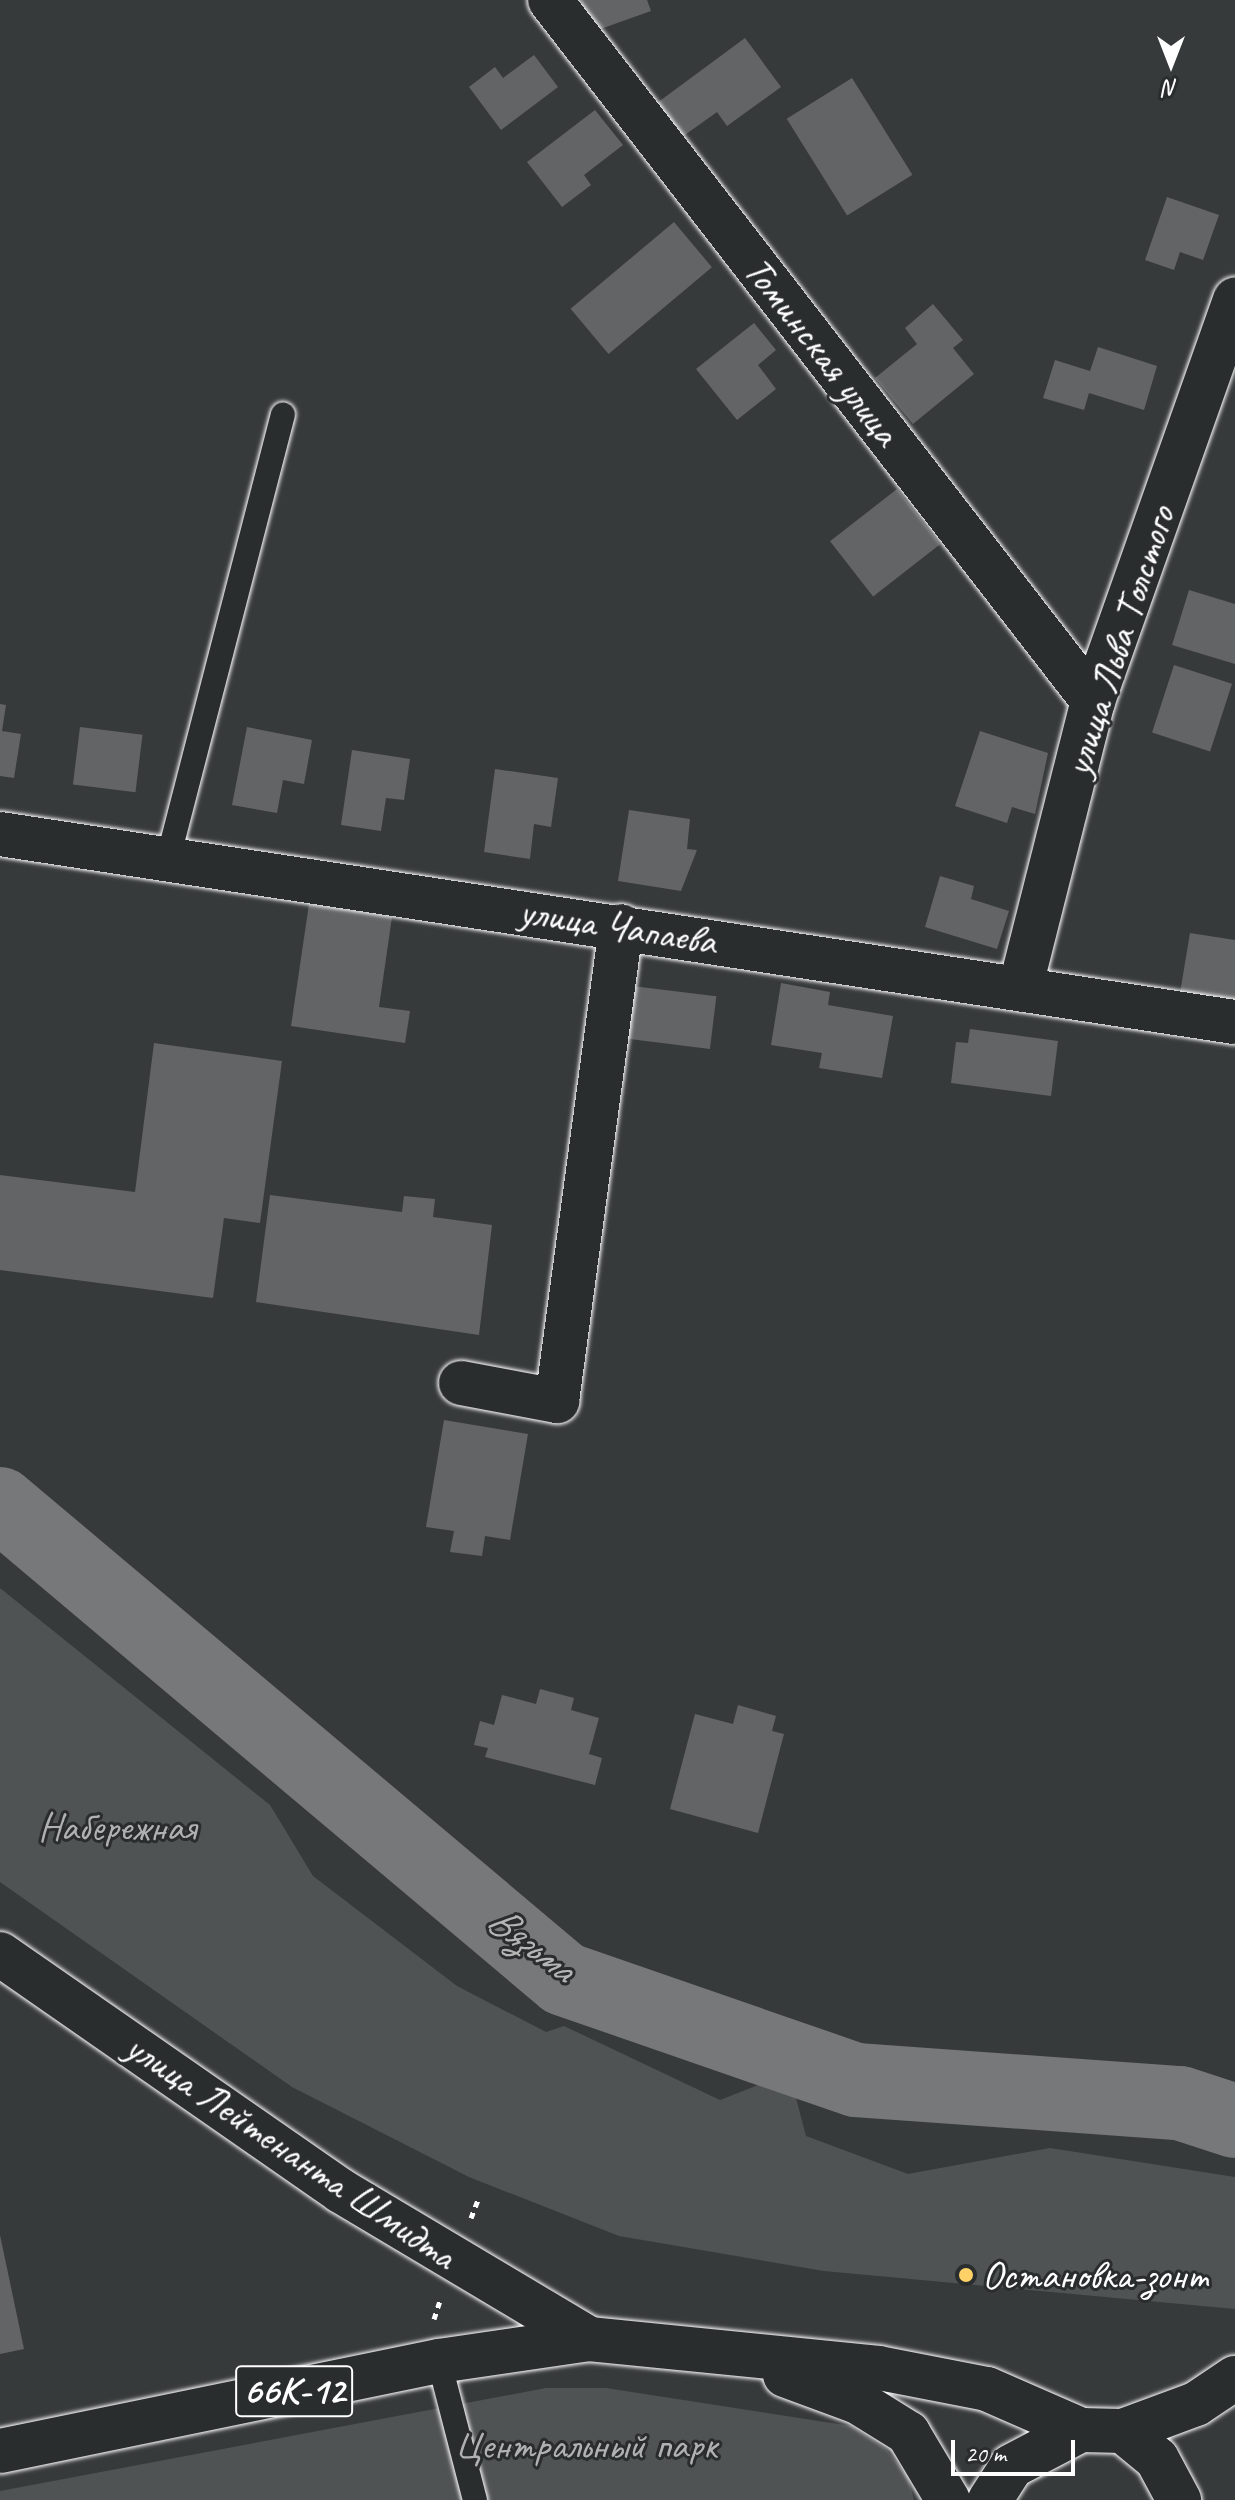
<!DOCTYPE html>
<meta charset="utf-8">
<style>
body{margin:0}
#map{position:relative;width:1235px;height:2500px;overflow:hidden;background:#373a3b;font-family:Caveat,sans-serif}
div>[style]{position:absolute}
.green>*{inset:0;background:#505354}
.river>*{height:74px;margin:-37px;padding:0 37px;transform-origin:37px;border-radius:37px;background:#767879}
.building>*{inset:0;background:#636465;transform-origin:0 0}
.path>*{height:5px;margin-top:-2.5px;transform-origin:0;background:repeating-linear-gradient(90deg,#fff 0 6px,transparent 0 12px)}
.roads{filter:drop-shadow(0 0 2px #fff) drop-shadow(0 0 2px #fff)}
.service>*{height:24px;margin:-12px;padding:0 12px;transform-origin:12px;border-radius:12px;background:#2a2d2e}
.minor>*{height:44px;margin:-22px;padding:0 22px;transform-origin:22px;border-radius:22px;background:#2a2d2e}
.secondary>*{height:44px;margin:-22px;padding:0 22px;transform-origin:22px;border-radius:22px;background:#2a2d2e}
.primary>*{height:44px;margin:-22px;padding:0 22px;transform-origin:22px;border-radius:22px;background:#2a2d2e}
.dots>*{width:22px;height:22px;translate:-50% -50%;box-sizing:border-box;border:4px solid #2a2d2e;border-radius:50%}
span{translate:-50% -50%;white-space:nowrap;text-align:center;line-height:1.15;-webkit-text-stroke:6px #2a2d2e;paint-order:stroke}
.shield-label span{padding:2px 6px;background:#2a2d2e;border:2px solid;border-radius:6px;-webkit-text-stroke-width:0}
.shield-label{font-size:38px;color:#fff;font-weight:700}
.street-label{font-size:40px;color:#fff}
.park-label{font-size:40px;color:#b0b2b2}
.poi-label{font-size:40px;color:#fff}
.left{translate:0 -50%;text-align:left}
.water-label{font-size:42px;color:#b4b5b5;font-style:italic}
.north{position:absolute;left:1131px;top:24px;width:80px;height:80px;-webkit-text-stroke:6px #2a2d2e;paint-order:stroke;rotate:180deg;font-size:22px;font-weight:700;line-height:32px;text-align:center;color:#fff}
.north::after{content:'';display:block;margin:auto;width:28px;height:36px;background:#fff;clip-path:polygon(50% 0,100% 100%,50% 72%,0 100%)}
.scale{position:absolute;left:951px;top:2440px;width:124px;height:36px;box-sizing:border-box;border:4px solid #fff;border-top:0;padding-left:10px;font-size:24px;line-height:28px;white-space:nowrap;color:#fff;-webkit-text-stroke:6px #2a2d2e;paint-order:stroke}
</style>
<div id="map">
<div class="green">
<div style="clip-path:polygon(0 1588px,270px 1805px,313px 1876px,457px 1986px,546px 2032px,564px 2026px,720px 2100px,766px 2082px,796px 2098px,806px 2136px,908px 2174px,1050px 2148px,1235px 2177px,1235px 2309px,824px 2271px,619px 2236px,469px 2177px,292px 2087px,0 1882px)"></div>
<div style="clip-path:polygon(546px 2388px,606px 2388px,851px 2426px,886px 2449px,908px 2477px,914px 2500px,0 2500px,0 2491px)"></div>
</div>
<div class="river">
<div style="left:0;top:1504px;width:737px;rotate:40.1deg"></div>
<div style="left:564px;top:1979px;width:309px;rotate:19.1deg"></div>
<div style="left:856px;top:2080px;width:325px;rotate:4.1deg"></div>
<div style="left:1180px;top:2103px;width:58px;rotate:18.1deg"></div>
</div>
<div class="building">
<div style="clip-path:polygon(581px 0,647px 0,651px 11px,592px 32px)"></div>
<div style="clip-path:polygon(745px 38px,781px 87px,727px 126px,717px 112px,682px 137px,657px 103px)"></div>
<div style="clip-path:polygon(534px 55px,558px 87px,501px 130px,469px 87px,495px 67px,503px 78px)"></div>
<div style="left:852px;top:78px;width:114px;height:77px;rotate:58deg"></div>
<div style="clip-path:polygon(595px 110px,623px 145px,584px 175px,591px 185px,562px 207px,527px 162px)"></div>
<div style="clip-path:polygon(1167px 197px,1219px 215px,1203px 260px,1180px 252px,1174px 270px,1145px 260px)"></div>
<div style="left:674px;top:222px;width:59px;height:135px;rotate:50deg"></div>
<div style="clip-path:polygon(933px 304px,963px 340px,953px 348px,974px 374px,913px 424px,875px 378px,917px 344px,905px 328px)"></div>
<div style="clip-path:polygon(754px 323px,776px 350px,758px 365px,776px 389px,737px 420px,696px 369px)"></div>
<div style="clip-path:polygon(1098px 347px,1157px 366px,1144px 410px,1089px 393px,1084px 410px,1043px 398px,1055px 360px,1090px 371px)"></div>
<div style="left:897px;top:489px;width:70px;height:85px;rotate:52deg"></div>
<div style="clip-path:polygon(1189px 590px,1235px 604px,1235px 664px,1172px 645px)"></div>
<div style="left:1174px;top:665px;width:61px;height:71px;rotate:18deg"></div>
<div style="clip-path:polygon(0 704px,6px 705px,2px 731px,21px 734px,14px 778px,0 776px)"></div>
<div style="left:80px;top:727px;width:63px;height:58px;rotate:7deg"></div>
<div style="clip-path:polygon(247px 727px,312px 740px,304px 784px,283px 780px,277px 813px,232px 805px)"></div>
<div style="clip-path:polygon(980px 731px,1048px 753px,1035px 814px,1012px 807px,1007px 823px,955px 806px)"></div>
<div style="clip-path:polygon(352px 750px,410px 759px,404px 800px,386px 798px,381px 831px,341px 825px)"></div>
<div style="clip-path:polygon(495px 769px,558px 778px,551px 827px,534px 824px,530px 859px,484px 852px)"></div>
<div style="clip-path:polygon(629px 810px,690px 819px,687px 849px,697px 850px,681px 891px,618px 881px)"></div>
<div style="clip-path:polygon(940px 876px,974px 886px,971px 899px,1009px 911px,997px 949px,925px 927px)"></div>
<div style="clip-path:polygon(309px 904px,392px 917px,379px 1007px,410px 1011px,405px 1043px,291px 1026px)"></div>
<div style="clip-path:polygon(1190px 933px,1235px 940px,1235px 1002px,1180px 993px)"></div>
<div style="clip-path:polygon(781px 983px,830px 992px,828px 1005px,893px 1016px,882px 1078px,819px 1068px,822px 1053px,771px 1045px)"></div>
<div style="left:632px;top:986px;width:85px;height:53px;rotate:7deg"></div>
<div style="clip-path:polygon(970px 1029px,1058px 1041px,1051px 1096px,951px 1083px,956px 1042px,968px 1043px)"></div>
<div style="clip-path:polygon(154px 1043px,282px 1061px,260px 1223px,224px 1218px,213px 1298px,0 1270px,0 1175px,135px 1192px)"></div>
<div style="clip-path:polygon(270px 1195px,402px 1212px,404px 1196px,435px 1199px,433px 1217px,492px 1225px,479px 1335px,256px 1302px)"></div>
<div style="clip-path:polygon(444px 1420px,528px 1434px,510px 1540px,485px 1536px,482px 1556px,450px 1552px,454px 1531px,426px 1527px)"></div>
<div style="clip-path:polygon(540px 1689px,574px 1698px,571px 1710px,599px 1718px,589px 1754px,602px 1758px,595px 1785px,485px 1757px,488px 1748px,474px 1745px,480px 1721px,494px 1725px,502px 1695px,536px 1704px)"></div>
<div style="clip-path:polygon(738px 1705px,776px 1716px,772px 1731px,784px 1734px,758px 1833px,670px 1809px,695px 1714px,733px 1724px)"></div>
<div style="clip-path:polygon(0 2235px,24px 2349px,0 2354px)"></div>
</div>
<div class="path">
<div style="left:471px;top:2218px;width:22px;rotate:-69deg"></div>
<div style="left:434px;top:2319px;width:22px;rotate:-72deg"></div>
</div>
<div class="roads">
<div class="service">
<div style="left:169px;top:855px;width:455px;rotate:-75.5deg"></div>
<div style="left:439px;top:2361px;width:144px;rotate:75.5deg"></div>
</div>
<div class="minor">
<div style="left:550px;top:0;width:887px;rotate:52.24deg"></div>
<div style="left:0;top:834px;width:1249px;rotate:8.66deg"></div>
<div style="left:1020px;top:989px;width:297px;rotate:-75.8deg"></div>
<div style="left:1093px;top:701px;width:426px;rotate:-70.5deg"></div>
<div style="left:461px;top:1383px;width:98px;rotate:10.6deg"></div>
<div style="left:557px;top:1401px;width:479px;rotate:-82.3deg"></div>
<div style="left:0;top:1954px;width:415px;rotate:34.8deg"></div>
<div style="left:341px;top:2191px;width:289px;rotate:30.8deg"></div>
</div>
<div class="secondary">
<div style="left:1123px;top:2431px;width:78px;rotate:-20.3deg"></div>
<div style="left:1196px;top:2404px;width:47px;rotate:-33.7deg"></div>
</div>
<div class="primary">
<div style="left:785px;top:2375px;width:78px;rotate:20.3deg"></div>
<div style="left:858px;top:2402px;width:59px;rotate:31.8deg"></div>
<div style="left:908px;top:2433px;width:78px;rotate:59.2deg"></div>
<div style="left:0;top:2451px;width:448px;rotate:-11.6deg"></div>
<div style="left:439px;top:2361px;width:152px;rotate:-8.3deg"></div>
<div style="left:589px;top:2339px;width:291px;rotate:5.7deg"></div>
<div style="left:879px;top:2368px;width:110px;rotate:11deg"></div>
<div style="left:987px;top:2389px;width:103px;rotate:23.6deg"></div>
<div style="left:990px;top:2500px;width:40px;rotate:-57.1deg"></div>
<div style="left:1012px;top:2466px;width:78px;rotate:-27.6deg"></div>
<div style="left:1081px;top:2430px;width:42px;rotate:1.4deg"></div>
<div style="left:1123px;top:2431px;width:44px;rotate:39.5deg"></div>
<div style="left:1157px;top:2459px;width:47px;rotate:61.8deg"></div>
</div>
</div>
<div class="dots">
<div style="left:966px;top:2275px;background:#ffd166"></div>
</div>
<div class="shield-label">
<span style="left:294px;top:2391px">66К-12</span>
</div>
<div class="street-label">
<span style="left:822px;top:351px;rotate:52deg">Томинская улица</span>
<span style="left:1119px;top:641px;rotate:-72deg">улица Льва Толстого</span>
<span style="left:618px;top:926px;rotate:9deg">улица Чапаева</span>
<span style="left:291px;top:2151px;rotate:34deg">улица Лейтенанта Шмидта</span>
</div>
<div class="park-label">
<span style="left:117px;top:1827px">Набережная</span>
<span style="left:586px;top:2445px">Центральный парк</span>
</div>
<div class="poi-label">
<span class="left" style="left:982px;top:2275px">Остановка-зонт</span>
</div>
<div class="water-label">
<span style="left:531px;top:1944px;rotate:37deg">Вязьма</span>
</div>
<div class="north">N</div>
<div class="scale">20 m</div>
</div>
